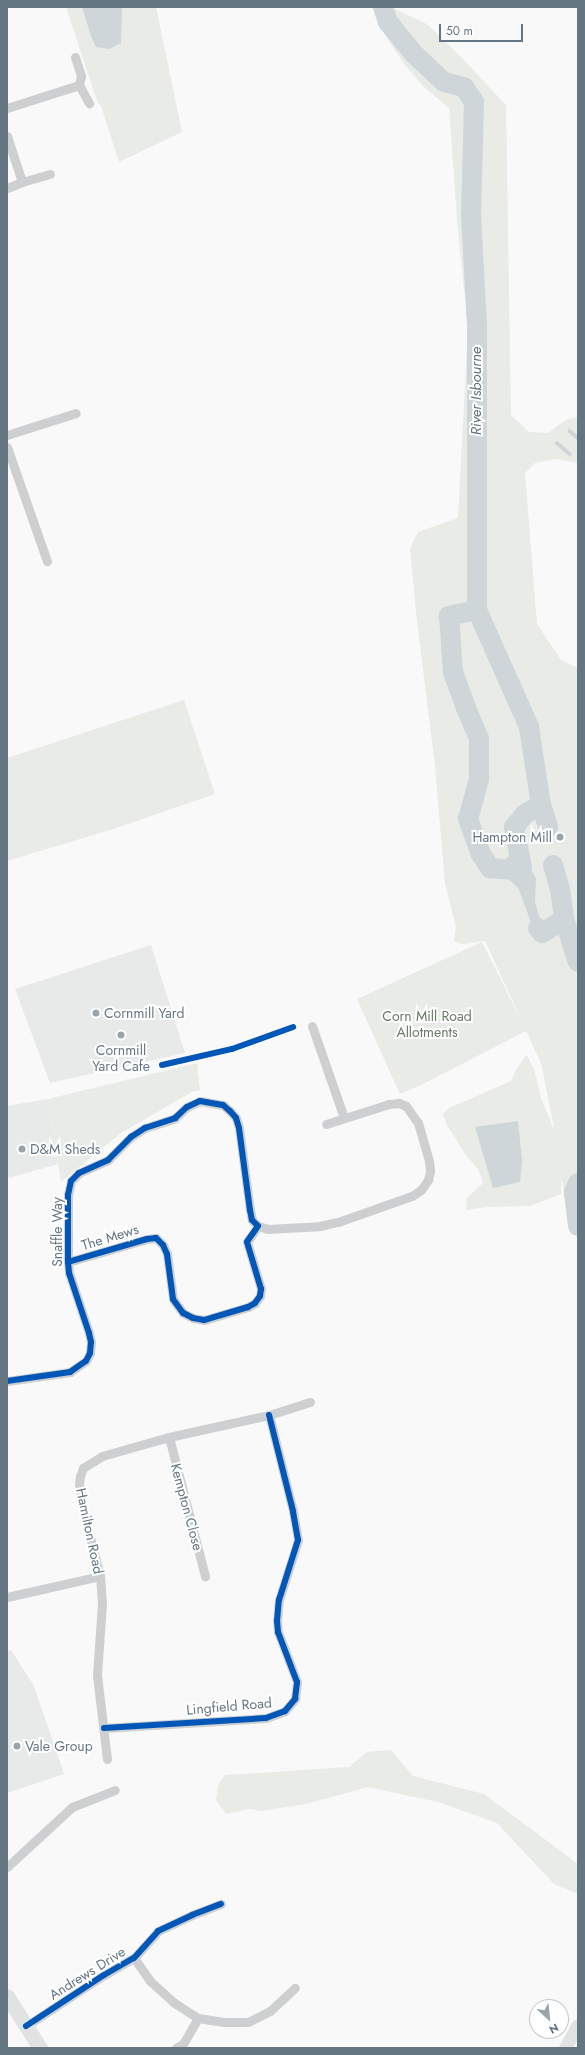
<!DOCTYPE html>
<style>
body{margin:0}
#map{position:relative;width:585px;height:2055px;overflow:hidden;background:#f9f9f9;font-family:Jost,sans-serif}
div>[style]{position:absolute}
.built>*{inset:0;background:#e8e9e9}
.green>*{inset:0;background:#e8ebe6}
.water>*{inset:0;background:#ced6d9}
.stream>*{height:3.5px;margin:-1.75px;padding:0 1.75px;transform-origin:1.75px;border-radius:1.75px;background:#ced6d9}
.river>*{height:20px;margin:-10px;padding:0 10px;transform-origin:10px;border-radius:10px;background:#ced6d9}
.street>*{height:9px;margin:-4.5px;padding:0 4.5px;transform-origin:4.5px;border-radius:4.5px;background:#cecfd0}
.secondary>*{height:13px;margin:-6.5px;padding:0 6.5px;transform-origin:6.5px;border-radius:6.5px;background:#e1e2e2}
.primary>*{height:15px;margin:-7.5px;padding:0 7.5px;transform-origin:7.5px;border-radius:7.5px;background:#e1e2e2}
.cycleway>*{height:6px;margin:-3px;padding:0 3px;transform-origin:3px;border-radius:3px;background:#0057b8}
.dots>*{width:11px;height:11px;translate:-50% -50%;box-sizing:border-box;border:2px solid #fff;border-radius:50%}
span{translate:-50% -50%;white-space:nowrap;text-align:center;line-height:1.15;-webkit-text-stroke:4px #fff;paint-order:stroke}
.poi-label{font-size:14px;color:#657683}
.right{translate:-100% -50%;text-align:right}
.left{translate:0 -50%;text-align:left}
.park-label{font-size:14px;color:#687a64}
.street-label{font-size:14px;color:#657683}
.water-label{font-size:15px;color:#60757c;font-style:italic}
.frame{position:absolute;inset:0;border:8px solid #657683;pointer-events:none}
.north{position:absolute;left:529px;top:1999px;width:40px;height:40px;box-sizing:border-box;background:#fff;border:1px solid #c1c8cd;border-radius:50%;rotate:153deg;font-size:11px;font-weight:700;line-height:16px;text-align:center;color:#657683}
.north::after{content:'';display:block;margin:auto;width:14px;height:18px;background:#99a4ac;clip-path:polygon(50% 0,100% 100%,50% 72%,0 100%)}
.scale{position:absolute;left:439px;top:24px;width:84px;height:18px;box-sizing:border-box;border:2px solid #657683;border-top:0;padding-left:5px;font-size:12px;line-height:14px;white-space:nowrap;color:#657683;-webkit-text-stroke:3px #fff;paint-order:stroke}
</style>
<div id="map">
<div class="built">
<div style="clip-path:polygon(151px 945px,185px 1053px,50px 1083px,15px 989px)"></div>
<div style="clip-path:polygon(48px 1099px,58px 1164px,9px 1178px,7px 1171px,7px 1106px)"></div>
<div style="clip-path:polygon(11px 1650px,34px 1686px,64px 1774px,7px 1793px,7px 1651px)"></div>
</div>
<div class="green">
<div style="clip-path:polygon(66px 7px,156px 7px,182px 132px,119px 162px,101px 106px,97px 101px)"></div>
<div style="clip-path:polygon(395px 9px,427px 24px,462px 58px,506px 105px,511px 415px,529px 432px,548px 433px,566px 420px,578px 417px,578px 463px,555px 459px,535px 463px,525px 473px,537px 624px,561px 660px,578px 668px,578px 1194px,565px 1196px,561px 1177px,561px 1194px,530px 1206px,486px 1207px,466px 1210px,467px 1198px,483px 1183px,479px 1171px,463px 1151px,446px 1123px,443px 1114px,449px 1108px,511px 1081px,517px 1068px,527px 1055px,534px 1069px,541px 1098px,555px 1132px,541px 1063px,526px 1031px,419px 1086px,400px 1094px,357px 999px,482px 942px,524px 1026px,485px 941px,462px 944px,454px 941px,456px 927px,445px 883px,435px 766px,417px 621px,410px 549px,418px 532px,458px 518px,468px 327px,458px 232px,449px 108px,423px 86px,404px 64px,385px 35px,381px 26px,387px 14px)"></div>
<div style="clip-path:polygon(184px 700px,215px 794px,113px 829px,7px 861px,7px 758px)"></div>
<div style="clip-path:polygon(197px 1063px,200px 1090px,192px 1092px,121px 1133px,61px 1182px,48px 1099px)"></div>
<div style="clip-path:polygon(391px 1750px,413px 1776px,484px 1794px,578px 1864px,578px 1894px,554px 1884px,497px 1823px,438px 1802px,368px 1787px,306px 1804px,262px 1811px,250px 1809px,226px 1814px,216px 1800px,218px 1785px,225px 1775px,349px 1767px,367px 1752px)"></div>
</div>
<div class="water">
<div style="clip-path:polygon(82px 7px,122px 7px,121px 43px,109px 49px,96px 47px,91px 36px)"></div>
<div style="clip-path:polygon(516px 842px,522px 842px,531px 870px,536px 878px,535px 902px,539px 916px,544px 923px,553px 920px,564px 919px,558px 923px,547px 940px,539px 939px,534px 931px,516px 881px,501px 873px,500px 865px,508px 857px)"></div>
<div style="clip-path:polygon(518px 1121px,522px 1160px,520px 1182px,493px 1188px,475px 1127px)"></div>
</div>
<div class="stream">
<div style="left:570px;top:431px;width:11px;rotate:41deg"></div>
<div style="left:557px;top:443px;width:17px;rotate:40deg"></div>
</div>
<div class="river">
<div style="left:383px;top:7px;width:16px;rotate:72deg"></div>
<div style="left:388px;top:22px;width:41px;rotate:50.9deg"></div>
<div style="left:414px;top:54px;width:41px;rotate:43deg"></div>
<div style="left:444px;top:82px;width:21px;rotate:14deg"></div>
<div style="left:464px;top:87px;width:18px;rotate:56deg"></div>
<div style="left:474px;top:102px;width:113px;rotate:91.5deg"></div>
<div style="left:471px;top:215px;width:112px;rotate:86.9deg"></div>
<div style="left:477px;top:327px;width:283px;rotate:90deg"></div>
<div style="left:477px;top:610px;width:128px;rotate:66deg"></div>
<div style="left:529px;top:727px;width:79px;rotate:81.3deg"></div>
<div style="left:541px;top:805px;width:18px;rotate:151deg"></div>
<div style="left:525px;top:814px;width:17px;rotate:130deg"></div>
<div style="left:514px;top:827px;width:42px;rotate:79deg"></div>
<div style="left:477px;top:610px;width:29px;rotate:168deg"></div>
<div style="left:449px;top:616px;width:56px;rotate:85.9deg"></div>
<div style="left:453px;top:672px;width:38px;rotate:70deg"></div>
<div style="left:466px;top:708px;width:33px;rotate:67deg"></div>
<div style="left:479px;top:738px;width:41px;rotate:90deg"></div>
<div style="left:479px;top:779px;width:41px;rotate:105.4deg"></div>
<div style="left:468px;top:819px;width:37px;rotate:70deg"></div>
<div style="left:481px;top:854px;width:17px;rotate:57deg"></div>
<div style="left:490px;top:868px;width:24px;rotate:5deg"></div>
<div style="left:514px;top:870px;width:14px;rotate:45deg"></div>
<div style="left:541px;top:805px;width:23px;rotate:72deg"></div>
<div style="left:553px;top:865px;width:25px;rotate:74deg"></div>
<div style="left:560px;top:889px;width:30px;rotate:82deg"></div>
<div style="left:564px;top:919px;width:45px;rotate:72deg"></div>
<div style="left:538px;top:928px;width:6px;rotate:51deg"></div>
<div style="left:542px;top:933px;width:26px;rotate:-32deg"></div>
<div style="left:578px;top:1183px;width:11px;rotate:112deg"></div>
<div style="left:574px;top:1193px;width:33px;rotate:83deg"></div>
</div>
<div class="street">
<div style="left:75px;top:57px;width:20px;rotate:72deg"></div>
<div style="left:81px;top:76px;width:9px;rotate:103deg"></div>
<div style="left:79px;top:85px;width:21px;rotate:61deg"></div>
<div style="left:7px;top:108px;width:76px;rotate:-17.7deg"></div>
<div style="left:7px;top:136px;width:48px;rotate:71.9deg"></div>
<div style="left:22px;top:182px;width:16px;rotate:158deg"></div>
<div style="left:22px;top:182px;width:29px;rotate:-16deg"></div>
<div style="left:7px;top:435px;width:72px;rotate:-17.7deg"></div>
<div style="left:7px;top:447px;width:121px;rotate:70.7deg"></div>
<div style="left:312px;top:1026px;width:97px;rotate:70.8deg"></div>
<div style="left:258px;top:1226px;width:10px;rotate:17deg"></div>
<div style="left:268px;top:1229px;width:17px;rotate:-3deg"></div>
<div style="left:285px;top:1228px;width:35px;rotate:-3deg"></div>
<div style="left:320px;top:1226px;width:18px;rotate:-13deg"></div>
<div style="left:338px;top:1222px;width:78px;rotate:-19.4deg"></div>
<div style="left:412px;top:1196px;width:11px;rotate:-34deg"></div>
<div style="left:421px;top:1190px;width:12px;rotate:-55deg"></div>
<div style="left:428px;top:1180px;width:9px;rotate:-77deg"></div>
<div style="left:430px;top:1171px;width:10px;rotate:-96deg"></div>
<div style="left:429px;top:1161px;width:40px;rotate:-106deg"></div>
<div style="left:418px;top:1123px;width:21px;rotate:-125deg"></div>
<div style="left:406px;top:1106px;width:8px;rotate:-157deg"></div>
<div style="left:399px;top:1103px;width:10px;rotate:174deg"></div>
<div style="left:389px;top:1104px;width:66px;rotate:162.4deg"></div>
<div style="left:7px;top:1381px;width:64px;rotate:-8.1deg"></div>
<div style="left:70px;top:1372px;width:19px;rotate:-35deg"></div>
<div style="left:86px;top:1361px;width:9px;rotate:-63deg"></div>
<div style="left:90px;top:1353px;width:11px;rotate:-85deg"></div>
<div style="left:91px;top:1342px;width:9px;rotate:-103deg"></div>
<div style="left:89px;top:1333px;width:63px;rotate:-108.4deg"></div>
<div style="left:69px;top:1273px;width:11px;rotate:-95deg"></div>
<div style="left:68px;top:1262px;width:67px;rotate:-90deg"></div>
<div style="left:68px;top:1195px;width:14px;rotate:-78deg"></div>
<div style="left:71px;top:1181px;width:11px;rotate:-45deg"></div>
<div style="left:79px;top:1173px;width:32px;rotate:-24deg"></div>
<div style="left:108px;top:1160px;width:33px;rotate:-45deg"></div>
<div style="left:131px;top:1137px;width:17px;rotate:-33deg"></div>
<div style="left:145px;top:1128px;width:32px;rotate:-18deg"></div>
<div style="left:175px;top:1118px;width:16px;rotate:-43deg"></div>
<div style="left:187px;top:1107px;width:14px;rotate:-25deg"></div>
<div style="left:200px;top:1101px;width:23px;rotate:10deg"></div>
<div style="left:223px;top:1105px;width:9px;rotate:41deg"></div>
<div style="left:230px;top:1111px;width:9px;rotate:49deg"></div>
<div style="left:236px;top:1118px;width:10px;rotate:73deg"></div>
<div style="left:239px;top:1128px;width:83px;rotate:82.4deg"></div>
<div style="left:250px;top:1210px;width:10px;rotate:79deg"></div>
<div style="left:252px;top:1220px;width:8px;rotate:45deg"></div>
<div style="left:258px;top:1226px;width:19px;rotate:125deg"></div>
<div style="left:247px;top:1242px;width:49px;rotate:73.4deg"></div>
<div style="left:261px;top:1289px;width:7px;rotate:98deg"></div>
<div style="left:260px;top:1296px;width:9px;rotate:126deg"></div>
<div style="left:255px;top:1303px;width:8px;rotate:150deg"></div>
<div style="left:248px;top:1307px;width:46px;rotate:163.5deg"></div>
<div style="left:204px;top:1320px;width:11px;rotate:-170deg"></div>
<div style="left:193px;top:1318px;width:11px;rotate:-153deg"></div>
<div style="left:183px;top:1313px;width:17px;rotate:-126deg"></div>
<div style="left:173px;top:1299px;width:45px;rotate:-97.6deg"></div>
<div style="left:167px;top:1254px;width:10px;rotate:-114deg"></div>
<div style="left:163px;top:1245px;width:10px;rotate:-135deg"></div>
<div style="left:156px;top:1238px;width:9px;rotate:174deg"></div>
<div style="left:147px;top:1239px;width:82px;rotate:163.8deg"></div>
<div style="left:169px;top:1437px;width:144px;rotate:75.5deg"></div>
<div style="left:7px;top:1597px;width:95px;rotate:-12.7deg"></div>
<div style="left:104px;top:1728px;width:162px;rotate:-3.5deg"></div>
<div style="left:266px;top:1718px;width:20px;rotate:-20deg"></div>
<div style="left:285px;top:1711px;width:16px;rotate:-50deg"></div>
<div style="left:295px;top:1699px;width:17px;rotate:-83deg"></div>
<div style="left:297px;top:1682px;width:53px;rotate:-110.8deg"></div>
<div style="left:278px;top:1632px;width:11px;rotate:-95deg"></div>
<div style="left:277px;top:1621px;width:21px;rotate:-85deg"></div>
<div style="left:279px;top:1600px;width:63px;rotate:-72.4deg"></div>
<div style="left:298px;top:1540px;width:29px;rotate:-100deg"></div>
<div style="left:293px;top:1511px;width:99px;rotate:-104deg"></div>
<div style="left:107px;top:1759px;width:85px;rotate:-96.8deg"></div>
<div style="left:97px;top:1675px;width:71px;rotate:-86deg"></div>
<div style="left:102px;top:1604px;width:28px;rotate:-94deg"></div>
<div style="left:100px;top:1576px;width:68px;rotate:-104.4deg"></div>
<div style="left:83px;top:1510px;width:26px;rotate:-99deg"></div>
<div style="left:79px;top:1484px;width:8px;rotate:-83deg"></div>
<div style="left:80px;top:1476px;width:9px;rotate:-69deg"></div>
<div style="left:83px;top:1468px;width:22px;rotate:-32deg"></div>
<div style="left:102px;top:1456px;width:70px;rotate:-15.8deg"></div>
<div style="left:169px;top:1437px;width:102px;rotate:-12.4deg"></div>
<div style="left:269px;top:1415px;width:43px;rotate:-17.6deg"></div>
<div style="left:7px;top:1867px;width:88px;rotate:-42.7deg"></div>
<div style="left:72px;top:1807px;width:46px;rotate:-21.6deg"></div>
<div style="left:134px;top:1958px;width:28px;rotate:55deg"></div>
<div style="left:150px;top:1981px;width:31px;rotate:42deg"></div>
<div style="left:173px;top:2002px;width:30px;rotate:33deg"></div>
<div style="left:198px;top:2018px;width:26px;rotate:9deg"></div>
<div style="left:224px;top:2022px;width:24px"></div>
<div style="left:248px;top:2022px;width:25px;rotate:-27deg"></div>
<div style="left:270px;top:2011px;width:34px;rotate:-43deg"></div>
<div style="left:26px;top:2026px;width:93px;rotate:-33.2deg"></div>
<div style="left:104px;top:1975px;width:34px;rotate:-30deg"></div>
<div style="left:134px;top:1958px;width:36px;rotate:-48deg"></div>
<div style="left:158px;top:1931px;width:38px;rotate:-25deg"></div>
<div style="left:192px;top:1915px;width:31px;rotate:-21deg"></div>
<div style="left:176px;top:2048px;width:8px;rotate:-30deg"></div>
<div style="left:183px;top:2044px;width:30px;rotate:-60deg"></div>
</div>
<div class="secondary">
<div style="left:565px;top:2048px;width:26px;rotate:-61deg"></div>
</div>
<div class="primary">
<div style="left:7px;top:1996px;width:62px;rotate:57.6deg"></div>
</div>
<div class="cycleway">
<div style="left:162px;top:1065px;width:72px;rotate:-12.9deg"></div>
<div style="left:232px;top:1049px;width:65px;rotate:-19.8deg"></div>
<div style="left:7px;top:1381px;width:64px;rotate:-8.1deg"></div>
<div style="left:70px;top:1372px;width:19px;rotate:-35deg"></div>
<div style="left:86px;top:1361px;width:9px;rotate:-63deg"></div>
<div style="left:90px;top:1353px;width:11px;rotate:-85deg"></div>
<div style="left:91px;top:1342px;width:9px;rotate:-103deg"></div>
<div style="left:89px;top:1333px;width:63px;rotate:-108.4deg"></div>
<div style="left:69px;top:1273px;width:11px;rotate:-95deg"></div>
<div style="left:68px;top:1262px;width:67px;rotate:-90deg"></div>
<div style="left:68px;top:1195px;width:14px;rotate:-78deg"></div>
<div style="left:71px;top:1181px;width:11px;rotate:-45deg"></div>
<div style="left:79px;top:1173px;width:32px;rotate:-24deg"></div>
<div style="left:108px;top:1160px;width:33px;rotate:-45deg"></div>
<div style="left:131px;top:1137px;width:17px;rotate:-33deg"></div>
<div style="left:145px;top:1128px;width:32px;rotate:-18deg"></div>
<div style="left:175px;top:1118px;width:16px;rotate:-43deg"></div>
<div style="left:187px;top:1107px;width:14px;rotate:-25deg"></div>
<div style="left:200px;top:1101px;width:23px;rotate:10deg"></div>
<div style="left:223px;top:1105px;width:9px;rotate:41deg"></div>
<div style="left:230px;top:1111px;width:9px;rotate:49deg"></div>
<div style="left:236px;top:1118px;width:10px;rotate:73deg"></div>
<div style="left:239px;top:1128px;width:83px;rotate:82.4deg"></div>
<div style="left:250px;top:1210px;width:10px;rotate:79deg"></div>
<div style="left:252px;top:1220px;width:8px;rotate:45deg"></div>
<div style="left:258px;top:1226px;width:19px;rotate:125deg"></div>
<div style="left:247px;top:1242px;width:49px;rotate:73.4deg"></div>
<div style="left:261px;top:1289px;width:7px;rotate:98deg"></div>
<div style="left:260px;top:1296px;width:9px;rotate:126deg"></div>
<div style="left:255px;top:1303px;width:8px;rotate:150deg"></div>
<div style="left:248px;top:1307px;width:46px;rotate:163.5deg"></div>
<div style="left:204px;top:1320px;width:11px;rotate:-170deg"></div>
<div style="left:193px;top:1318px;width:11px;rotate:-153deg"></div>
<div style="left:183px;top:1313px;width:17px;rotate:-126deg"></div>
<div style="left:173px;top:1299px;width:45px;rotate:-97.6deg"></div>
<div style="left:167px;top:1254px;width:10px;rotate:-114deg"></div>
<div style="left:163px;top:1245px;width:10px;rotate:-135deg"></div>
<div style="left:156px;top:1238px;width:9px;rotate:174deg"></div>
<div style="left:147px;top:1239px;width:82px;rotate:163.8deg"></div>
<div style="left:104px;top:1728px;width:162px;rotate:-3.5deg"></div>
<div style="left:266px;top:1718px;width:20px;rotate:-20deg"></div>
<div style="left:285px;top:1711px;width:16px;rotate:-50deg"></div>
<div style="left:295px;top:1699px;width:17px;rotate:-83deg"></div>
<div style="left:297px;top:1682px;width:53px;rotate:-110.8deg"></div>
<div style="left:278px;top:1632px;width:11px;rotate:-95deg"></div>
<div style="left:277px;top:1621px;width:21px;rotate:-85deg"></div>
<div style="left:279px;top:1600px;width:63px;rotate:-72.4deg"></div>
<div style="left:298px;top:1540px;width:29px;rotate:-100deg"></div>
<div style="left:293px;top:1511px;width:99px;rotate:-104deg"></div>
<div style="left:26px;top:2026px;width:93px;rotate:-33.2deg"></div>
<div style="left:104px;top:1975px;width:34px;rotate:-30deg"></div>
<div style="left:134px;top:1958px;width:36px;rotate:-48deg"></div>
<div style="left:158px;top:1931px;width:38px;rotate:-25deg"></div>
<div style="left:192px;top:1915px;width:31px;rotate:-21deg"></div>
</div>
<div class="dots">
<div style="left:560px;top:837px;background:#99a4ac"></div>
<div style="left:96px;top:1013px;background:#99a4ac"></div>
<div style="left:121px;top:1035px;background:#99a4ac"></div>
<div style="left:22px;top:1149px;background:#99a4ac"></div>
<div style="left:17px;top:1746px;background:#99a4ac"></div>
</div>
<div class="poi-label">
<span class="right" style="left:552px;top:837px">Hampton Mill</span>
<span class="left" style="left:104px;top:1013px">Cornmill Yard</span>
<span style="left:121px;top:1058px">Cornmill<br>Yard Cafe</span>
<span class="left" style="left:30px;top:1149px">D&amp;M Sheds</span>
<span class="left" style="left:25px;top:1746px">Vale Group</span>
</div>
<div class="park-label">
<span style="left:427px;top:1024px">Corn Mill Road<br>Allotments</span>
</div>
<div class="street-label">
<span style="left:57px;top:1232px;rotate:-90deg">Snaffle Way</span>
<span style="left:110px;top:1237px;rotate:-17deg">The Mews</span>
<span style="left:187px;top:1507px;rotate:75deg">Kempton Close</span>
<span style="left:90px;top:1531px;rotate:78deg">Hamilton Road</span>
<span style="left:229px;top:1706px;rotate:-5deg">Lingfield Road</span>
<span style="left:87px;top:1973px;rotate:-32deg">Andrews Drive</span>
</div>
<div class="water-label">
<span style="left:477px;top:391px;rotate:-90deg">River Isbourne</span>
</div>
<div class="frame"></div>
<div class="north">N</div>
<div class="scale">50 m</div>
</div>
